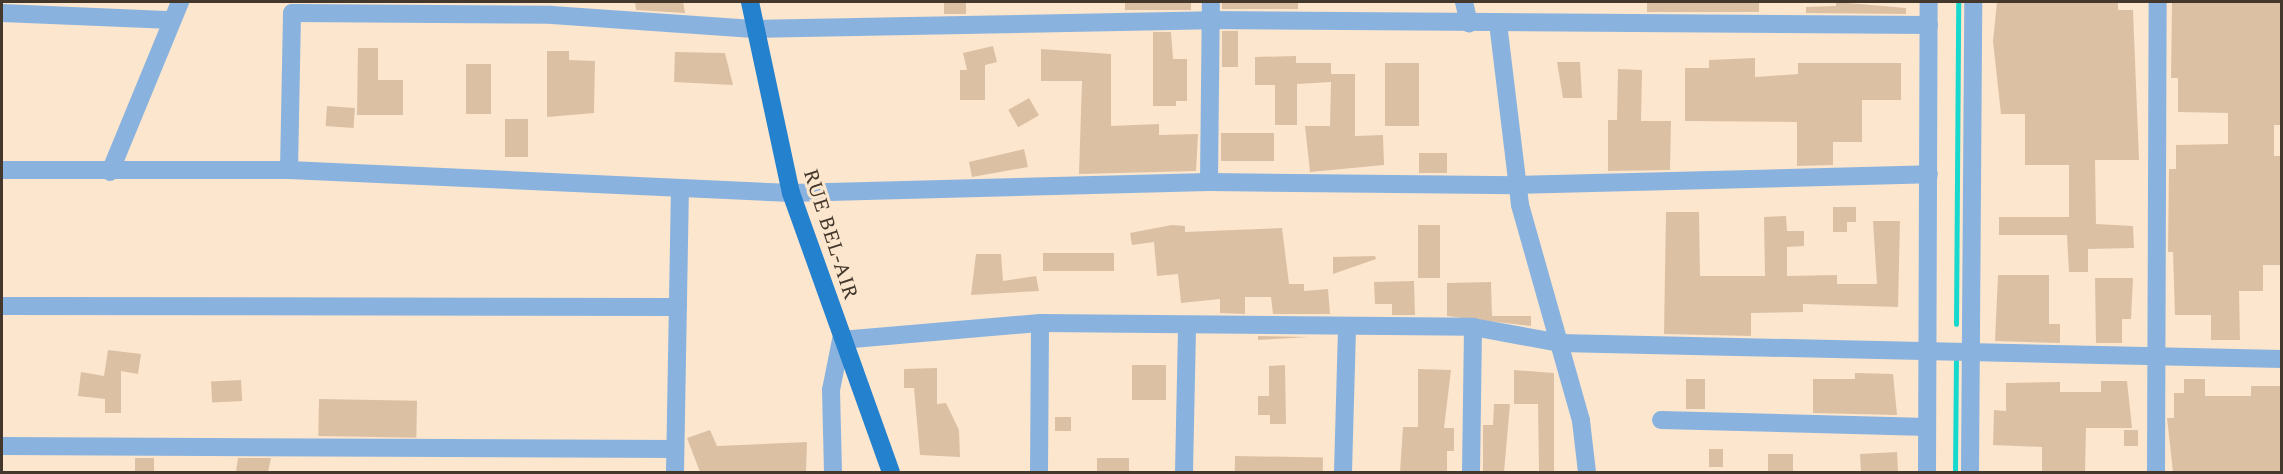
<!DOCTYPE html>
<style>
body{margin:0}
#map{position:relative;width:2283px;height:474px;overflow:hidden;background:#fce6ce;font-family:Spectral,serif}
div>[style]{position:absolute}
.stream>*{height:5px;margin:-2.5px;padding:0 2.5px;transform-origin:2.5px;border-radius:2.5px;background:#18d9ce}
.building>*{inset:0;background:#dcc0a3;transform-origin:0 0}
.minor>*{height:18px;margin:-9px;padding:0 9px;transform-origin:9px;border-radius:9px;background:#89b3de}
.major>*{height:18px;margin:-9px;padding:0 9px;transform-origin:9px;border-radius:9px;background:#2481ce}
span{translate:-50% -50%;white-space:nowrap;text-align:center;line-height:1.15;-webkit-text-stroke:6px #fce6ce;paint-order:stroke}
.street-label{font-size:21px;color:#44382c}
.frame{position:absolute;inset:0;border:3px solid #44382c;pointer-events:none}
</style>
<div id="map">
<div class="stream">
<div style="left:1956px;top:324px;width:322px;rotate:-89.6deg"></div>
<div style="left:1955px;top:472px;width:111px;rotate:-89.5deg"></div>
</div>
<div class="building">
<div style="clip-path:polygon(635px 2px,683px 2px,685px 13px,636px 10px)"></div>
<div style="left:944px;top:2px;width:22px;height:12px"></div>
<div style="left:1125px;top:2px;width:66px;height:8px"></div>
<div style="left:1222px;top:2px;width:76px;height:7px"></div>
<div style="left:1647px;top:2px;width:112px;height:10px"></div>
<div style="clip-path:polygon(1836px 2px,1906px 8px,1906px 14px,1806px 13px,1806px 7px,1836px 6px)"></div>
<div style="clip-path:polygon(1997px 2px,2118px 2px,2118px 10px,2133px 10px,2139px 160px,2095px 160px,2096px 224px,2133px 226px,2134px 248px,2088px 249px,2088px 272px,2069px 272px,2067px 235px,1999px 235px,1999px 217px,2069px 217px,2069px 165px,2025px 165px,2025px 114px,2001px 114px,1993px 41px)"></div>
<div style="clip-path:polygon(2172px 2px,2282px 2px,2282px 125px,2274px 125px,2274px 156px,2282px 156px,2282px 265px,2263px 265px,2263px 291px,2239px 291px,2240px 340px,2211px 340px,2211px 315px,2175px 315px,2173px 252px,2168px 252px,2169px 169px,2176px 169px,2176px 145px,2228px 144px,2228px 113px,2178px 112px,2178px 78px,2171px 78px)"></div>
<div style="left:1222px;top:31px;width:16px;height:36px"></div>
<div style="clip-path:polygon(1153px 32px,1171px 32px,1173px 59px,1187px 59px,1187px 101px,1176px 101px,1176px 106px,1153px 106px)"></div>
<div style="clip-path:polygon(993px 46px,997px 62px,985px 65px,985px 100px,960px 100px,960px 70px,967px 70px,963px 53px)"></div>
<div style="clip-path:polygon(358px 48px,378px 48px,378px 80px,403px 80px,403px 115px,357px 115px)"></div>
<div style="clip-path:polygon(1041px 49px,1111px 54px,1111px 126px,1159px 124px,1159px 135px,1198px 134px,1196px 171px,1079px 174px,1082px 81px,1041px 81px)"></div>
<div style="clip-path:polygon(547px 51px,569px 51px,569px 60px,595px 61px,594px 113px,547px 117px)"></div>
<div style="clip-path:polygon(675px 52px,725px 53px,733px 85px,674px 82px)"></div>
<div style="clip-path:polygon(1296px 56px,1296px 63px,1331px 63px,1331px 74px,1355px 74px,1355px 136px,1383px 135px,1384px 165px,1310px 172px,1305px 126px,1330px 126px,1331px 82px,1297px 84px,1297px 125px,1275px 125px,1275px 85px,1255px 85px,1255px 57px)"></div>
<div style="clip-path:polygon(1755px 58px,1755px 77px,1798px 74px,1798px 63px,1901px 63px,1901px 100px,1862px 100px,1862px 142px,1833px 142px,1833px 165px,1797px 166px,1797px 122px,1685px 121px,1685px 68px,1709px 68px,1709px 60px)"></div>
<div style="clip-path:polygon(1557px 62px,1580px 62px,1582px 98px,1563px 98px)"></div>
<div style="left:1385px;top:63px;width:34px;height:63px"></div>
<div style="left:466px;top:64px;width:25px;height:50px"></div>
<div style="clip-path:polygon(1618px 69px,1642px 70px,1641px 121px,1671px 121px,1670px 170px,1608px 171px,1608px 120px,1617px 120px)"></div>
<div style="left:1029px;top:98px;width:20px;height:24px;rotate:60deg"></div>
<div style="left:327px;top:106px;width:28px;height:20px;rotate:4deg"></div>
<div style="left:505px;top:119px;width:23px;height:38px"></div>
<div style="left:1274px;top:133px;width:28px;height:53px;rotate:90deg"></div>
<div style="clip-path:polygon(1024px 149px,1028px 167px,972px 177px,969px 162px)"></div>
<div style="left:1447px;top:153px;width:20px;height:28px;rotate:90deg"></div>
<div style="clip-path:polygon(1833px 207px,1856px 207px,1856px 222px,1847px 222px,1847px 232px,1833px 232px)"></div>
<div style="clip-path:polygon(1666px 212px,1699px 212px,1700px 276px,1765px 276px,1764px 217px,1786px 216px,1787px 231px,1804px 231px,1804px 246px,1787px 247px,1787px 276px,1837px 275px,1837px 284px,1877px 284px,1873px 221px,1900px 221px,1898px 307px,1803px 304px,1803px 312px,1751px 313px,1751px 336px,1664px 334px)"></div>
<div style="clip-path:polygon(1172px 225px,1185px 226px,1185px 232px,1282px 228px,1289px 284px,1304px 284px,1304px 291px,1328px 289px,1330px 314px,1273px 314px,1271px 297px,1245px 297px,1245px 314px,1220px 313px,1220px 299px,1181px 303px,1178px 274px,1157px 276px,1154px 242px,1132px 245px,1130px 233px)"></div>
<div style="left:1418px;top:225px;width:22px;height:53px"></div>
<div style="left:1114px;top:253px;width:18px;height:71px;rotate:90deg"></div>
<div style="clip-path:polygon(976px 254px,1001px 254px,1003px 281px,1036px 276px,1039px 291px,971px 295px)"></div>
<div style="clip-path:polygon(1375px 256px,1376px 259px,1333px 274px,1333px 257px)"></div>
<div style="clip-path:polygon(1998px 275px,2049px 275px,2049px 324px,2060px 324px,2060px 343px,1995px 341px)"></div>
<div style="clip-path:polygon(2095px 278px,2133px 278px,2131px 319px,2122px 319px,2122px 343px,2096px 343px)"></div>
<div style="clip-path:polygon(1414px 281px,1415px 315px,1392px 315px,1392px 304px,1375px 304px,1374px 282px)"></div>
<div style="clip-path:polygon(1491px 282px,1492px 316px,1531px 316px,1531px 326px,1447px 316px,1447px 283px)"></div>
<div style="clip-path:polygon(1258px 336px,1309px 337px,1258px 340px)"></div>
<div style="clip-path:polygon(108px 350px,141px 354px,138px 374px,121px 371px,121px 413px,105px 413px,105px 399px,78px 396px,81px 372px,104px 376px)"></div>
<div style="left:1132px;top:365px;width:34px;height:35px"></div>
<div style="clip-path:polygon(1285px 365px,1286px 424px,1270px 424px,1270px 415px,1258px 415px,1258px 396px,1269px 396px,1269px 366px)"></div>
<div style="clip-path:polygon(937px 368px,937px 404px,946px 403px,959px 430px,960px 457px,920px 455px,914px 388px,904px 388px,904px 369px)"></div>
<div style="clip-path:polygon(1418px 369px,1451px 370px,1444px 428px,1454px 428px,1454px 451px,1447px 451px,1447px 472px,1400px 472px,1403px 427px,1418px 427px)"></div>
<div style="clip-path:polygon(1514px 370px,1554px 373px,1554px 472px,1539px 472px,1538px 404px,1514px 404px)"></div>
<div style="clip-path:polygon(1855px 373px,1893px 374px,1897px 415px,1813px 413px,1813px 379px,1855px 379px)"></div>
<div style="left:1686px;top:379px;width:19px;height:30px"></div>
<div style="clip-path:polygon(2184px 379px,2205px 379px,2205px 396px,2251px 396px,2251px 386px,2282px 386px,2282px 472px,2173px 472px,2167px 418px,2174px 418px,2174px 393px,2184px 393px)"></div>
<div style="left:241px;top:380px;width:21px;height:30px;rotate:87deg"></div>
<div style="clip-path:polygon(2101px 381px,2127px 381px,2132px 428px,2086px 428px,2085px 472px,2042px 472px,2042px 447px,1993px 445px,1994px 410px,2006px 411px,2006px 383px,2060px 382px,2060px 392px,2101px 392px)"></div>
<div style="left:319px;top:399px;width:98px;height:37px;rotate:1deg"></div>
<div style="clip-path:polygon(1494px 404px,1510px 404px,1504px 472px,1483px 472px,1483px 425px,1493px 425px)"></div>
<div style="left:1055px;top:417px;width:16px;height:14px"></div>
<div style="clip-path:polygon(710px 430px,717px 446px,807px 442px,806px 472px,700px 472px,687px 438px)"></div>
<div style="left:2124px;top:430px;width:14px;height:16px"></div>
<div style="left:1709px;top:449px;width:14px;height:18px"></div>
<div style="left:1897px;top:452px;width:20px;height:37px;rotate:87deg"></div>
<div style="left:1768px;top:454px;width:25px;height:18px"></div>
<div style="left:1235px;top:456px;width:88px;height:16px;rotate:1deg"></div>
<div style="left:135px;top:458px;width:19px;height:14px"></div>
<div style="clip-path:polygon(238px 458px,271px 458px,268px 472px,236px 472px)"></div>
<div style="left:1097px;top:458px;width:32px;height:14px"></div>
</div>
<div class="minor">
<div style="left:1464px;top:2px;width:22px;rotate:77deg"></div>
<div style="left:2px;top:13px;width:170px;rotate:2.4deg"></div>
<div style="left:1498px;top:23px;width:183px;rotate:83.1deg"></div>
<div style="left:1520px;top:205px;width:224px;rotate:74.2deg"></div>
<div style="left:1581px;top:421px;width:51px;rotate:83.3deg"></div>
<div style="left:2px;top:170px;width:287px"></div>
<div style="left:289px;top:170px;width:503px;rotate:2.62deg"></div>
<div style="left:791px;top:193px;width:418px;rotate:-1.5deg"></div>
<div style="left:1209px;top:182px;width:309px;rotate:0.6deg"></div>
<div style="left:1518px;top:185px;width:411px;rotate:-1.5deg"></div>
<div style="left:289px;top:170px;width:157px;rotate:-88.9deg"></div>
<div style="left:292px;top:13px;width:260px;rotate:0.4deg"></div>
<div style="left:552px;top:15px;width:202px;rotate:4deg"></div>
<div style="left:754px;top:29px;width:457px;rotate:-1.1deg"></div>
<div style="left:1211px;top:20px;width:718px;rotate:0.4deg"></div>
<div style="left:110px;top:172px;width:184px;rotate:-67.6deg"></div>
<div style="left:1209px;top:182px;width:180px;rotate:-89.4deg"></div>
<div style="left:2px;top:306px;width:676px;rotate:0.08deg"></div>
<div style="left:1661px;top:420px;width:266px;rotate:1.5deg"></div>
<div style="left:2px;top:446px;width:673px;rotate:0.26deg"></div>
<div style="left:675px;top:472px;width:280px;rotate:-89deg"></div>
<div style="left:833px;top:472px;width:82px;rotate:-91.4deg"></div>
<div style="left:831px;top:390px;width:51px;rotate:-78.7deg"></div>
<div style="left:841px;top:340px;width:200px;rotate:-4.9deg"></div>
<div style="left:1040px;top:323px;width:433px;rotate:0.5deg"></div>
<div style="left:1473px;top:327px;width:88px;rotate:10.4deg"></div>
<div style="left:1560px;top:343px;width:722px;rotate:1.27deg"></div>
<div style="left:1039px;top:472px;width:149px;rotate:-89.6deg"></div>
<div style="left:1184px;top:472px;width:147px;rotate:-88.8deg"></div>
<div style="left:1343px;top:472px;width:145px;rotate:-88.4deg"></div>
<div style="left:1471px;top:472px;width:145px;rotate:-89.2deg"></div>
<div style="left:1927px;top:472px;width:470px;rotate:-89.8deg"></div>
<div style="left:1970px;top:472px;width:470px;rotate:-89.6deg"></div>
<div style="left:2156px;top:472px;width:470px;rotate:-89.8deg"></div>
</div>
<div class="major">
<div style="left:750px;top:2px;width:195px;rotate:77.9deg"></div>
<div style="left:791px;top:193px;width:296px;rotate:70.3deg"></div>
</div>
<div class="street-label">
<span style="left:830px;top:234px;rotate:72deg">RUE BEL-AIR</span>
</div>
<div class="frame"></div>
</div>
